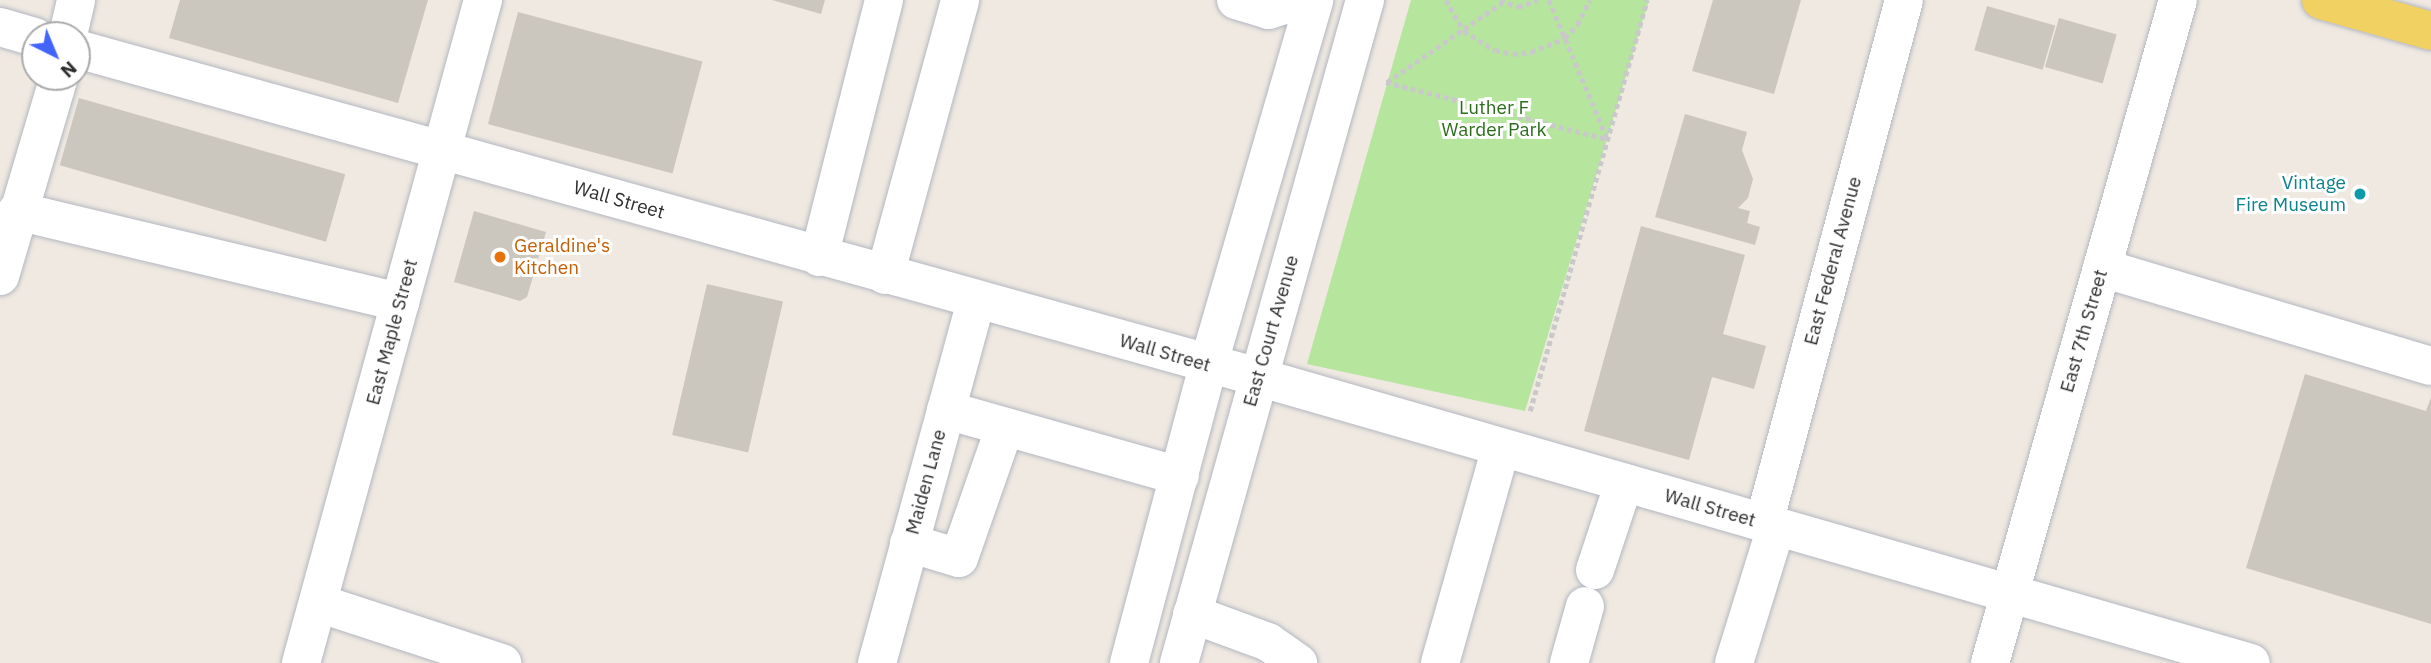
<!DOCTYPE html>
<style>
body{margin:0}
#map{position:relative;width:2431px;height:663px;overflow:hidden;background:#efe9e1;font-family:"IBM Plex Sans",sans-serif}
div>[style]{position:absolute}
.green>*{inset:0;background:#b6e59e}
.building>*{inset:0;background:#cbc7bf;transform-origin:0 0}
.path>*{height:4.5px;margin-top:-2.25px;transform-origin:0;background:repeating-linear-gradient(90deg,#c9c9c9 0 5px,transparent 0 8.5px)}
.roads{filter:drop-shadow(0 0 2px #b4b7c1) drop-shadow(0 0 2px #b4b7c1)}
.minor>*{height:38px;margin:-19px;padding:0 19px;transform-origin:19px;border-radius:19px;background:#fff}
.major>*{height:38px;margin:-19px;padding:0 19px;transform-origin:19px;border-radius:19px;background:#f2d163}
.dots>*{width:19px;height:19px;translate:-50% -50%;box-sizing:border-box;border:4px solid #fff;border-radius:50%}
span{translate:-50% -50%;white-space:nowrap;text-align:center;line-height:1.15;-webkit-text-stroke:6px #fff;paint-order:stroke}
.park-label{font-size:19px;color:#2c6e1b}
.culture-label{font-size:19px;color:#0d838f}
.right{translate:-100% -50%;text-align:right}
.street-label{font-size:19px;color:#2e2e2e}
.food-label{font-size:19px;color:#c56008}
.left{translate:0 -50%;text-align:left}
.north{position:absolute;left:21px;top:21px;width:70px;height:70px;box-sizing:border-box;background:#fff;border:2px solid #ababab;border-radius:50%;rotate:137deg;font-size:19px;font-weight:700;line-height:28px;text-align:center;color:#2e2e2e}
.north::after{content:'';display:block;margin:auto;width:24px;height:32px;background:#4264fb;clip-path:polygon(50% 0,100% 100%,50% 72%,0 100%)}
</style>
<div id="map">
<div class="green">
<div style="clip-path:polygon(1411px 0,1649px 0,1525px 411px,1307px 364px)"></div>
</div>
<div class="building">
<div style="clip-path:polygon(180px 0,428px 0,398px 103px,169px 38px)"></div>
<div style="clip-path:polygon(772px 0,825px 0,821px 14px)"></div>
<div style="clip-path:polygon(1713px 0,1801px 0,1774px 94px,1692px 71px)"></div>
<div style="left:1987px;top:6px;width:71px;height:46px;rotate:16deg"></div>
<div style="left:518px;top:12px;width:191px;height:116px;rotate:15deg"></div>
<div style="left:2059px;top:18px;width:60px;height:51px;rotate:16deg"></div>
<div style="left:79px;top:98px;width:277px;height:70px;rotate:16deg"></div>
<div style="clip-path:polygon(1685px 114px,1747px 132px,1742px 150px,1753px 179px,1748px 198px,1738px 208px,1750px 211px,1747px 223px,1760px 227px,1755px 245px,1655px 217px)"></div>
<div style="clip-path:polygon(474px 211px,546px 232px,527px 297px,520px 301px,454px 282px)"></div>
<div style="clip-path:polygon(1641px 226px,1745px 255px,1723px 334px,1766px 346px,1754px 389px,1712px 377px,1689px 460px,1584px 431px)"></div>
<div style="left:707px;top:284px;width:78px;height:155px;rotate:13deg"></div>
<div style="clip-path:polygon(2305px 374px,2426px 411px,2431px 397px,2431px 624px,2246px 568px)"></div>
</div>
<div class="path">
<div style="left:1446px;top:0;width:36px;rotate:60deg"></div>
<div style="left:1464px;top:31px;width:36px;rotate:32deg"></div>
<div style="left:1495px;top:50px;width:18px;rotate:13deg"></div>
<div style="left:1513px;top:54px;width:18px;rotate:-6deg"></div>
<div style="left:1531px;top:52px;width:37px;rotate:-22deg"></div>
<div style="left:1565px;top:38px;width:18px;rotate:-47deg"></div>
<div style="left:1577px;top:25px;width:28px;rotate:-63deg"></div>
<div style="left:1500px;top:0;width:19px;rotate:21deg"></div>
<div style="left:1518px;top:7px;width:21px;rotate:-19deg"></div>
<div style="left:1549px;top:0;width:150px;rotate:67.2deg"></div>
<div style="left:1386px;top:82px;width:228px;rotate:14.5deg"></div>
<div style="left:1387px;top:82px;width:141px;rotate:-34.6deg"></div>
<div style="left:1530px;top:411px;width:427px;rotate:-74.1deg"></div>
</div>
<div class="roads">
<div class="minor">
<div style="left:1236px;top:0;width:34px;rotate:17deg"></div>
<div style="left:1268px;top:10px;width:34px;rotate:-17deg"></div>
<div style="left:0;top:27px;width:36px;rotate:16deg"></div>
<div style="left:68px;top:35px;width:36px;rotate:-77deg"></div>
<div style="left:77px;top:49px;width:1226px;rotate:15.52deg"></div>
<div style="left:1258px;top:377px;width:1033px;rotate:16.07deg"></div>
<div style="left:17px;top:211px;width:394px;rotate:13.4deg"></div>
<div style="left:819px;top:257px;width:265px;rotate:-75.8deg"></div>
<div style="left:2102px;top:268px;width:343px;rotate:16.6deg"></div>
<div style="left:885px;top:275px;width:285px;rotate:-74.7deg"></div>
<div style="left:0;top:276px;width:208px;rotate:-73.5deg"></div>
<div style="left:946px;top:410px;width:243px;rotate:15.8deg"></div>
<div style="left:1764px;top:523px;width:541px;rotate:-75.01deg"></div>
<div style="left:909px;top:543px;width:52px;rotate:16.7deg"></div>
<div style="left:959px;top:558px;width:139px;rotate:-70.7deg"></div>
<div style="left:1595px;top:570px;width:92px;rotate:-71.6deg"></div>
<div style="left:318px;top:603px;width:194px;rotate:18.1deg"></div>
<div style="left:1192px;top:614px;width:81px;rotate:20.2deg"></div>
<div style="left:1268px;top:642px;width:37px;rotate:35deg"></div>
<div style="left:301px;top:663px;width:688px;rotate:-74.65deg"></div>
<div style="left:877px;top:663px;width:375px;rotate:-74.7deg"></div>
<div style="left:1129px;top:663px;width:307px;rotate:-75.1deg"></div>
<div style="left:1208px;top:366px;width:381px;rotate:-73.8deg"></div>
<div style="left:1179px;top:663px;width:689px;rotate:-74.33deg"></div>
<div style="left:1440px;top:663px;width:224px;rotate:-74.2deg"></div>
<div style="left:1569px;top:663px;width:59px;rotate:-74.3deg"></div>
<div style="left:1734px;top:663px;width:142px;rotate:-72.8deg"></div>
<div style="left:1990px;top:663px;width:689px;rotate:-74.17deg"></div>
</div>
<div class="major">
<div style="left:2321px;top:0;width:114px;rotate:15.7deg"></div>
</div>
</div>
<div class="dots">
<div style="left:2360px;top:194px;background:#0f9aa8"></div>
<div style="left:500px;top:257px;background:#e8710a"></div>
</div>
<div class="park-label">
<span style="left:1494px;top:119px">Luther F<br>Warder Park</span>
</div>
<div class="culture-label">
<span class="right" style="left:2346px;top:194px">Vintage<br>Fire Museum</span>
</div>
<div class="street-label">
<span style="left:619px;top:200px;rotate:16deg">Wall Street</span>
<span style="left:1833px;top:261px;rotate:-75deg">East Federal Avenue</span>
<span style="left:1271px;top:331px;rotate:-74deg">East Court Avenue</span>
<span style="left:2084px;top:331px;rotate:-74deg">East 7th Street</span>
<span style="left:392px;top:332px;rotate:-75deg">East Maple Street</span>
<span style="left:1165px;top:353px;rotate:16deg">Wall Street</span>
<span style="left:926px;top:482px;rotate:-75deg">Maiden Lane</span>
<span style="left:1710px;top:508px;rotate:16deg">Wall Street</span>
</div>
<div class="food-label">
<span class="left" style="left:514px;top:257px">Geraldine's<br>Kitchen</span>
</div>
<div class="north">N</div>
</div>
